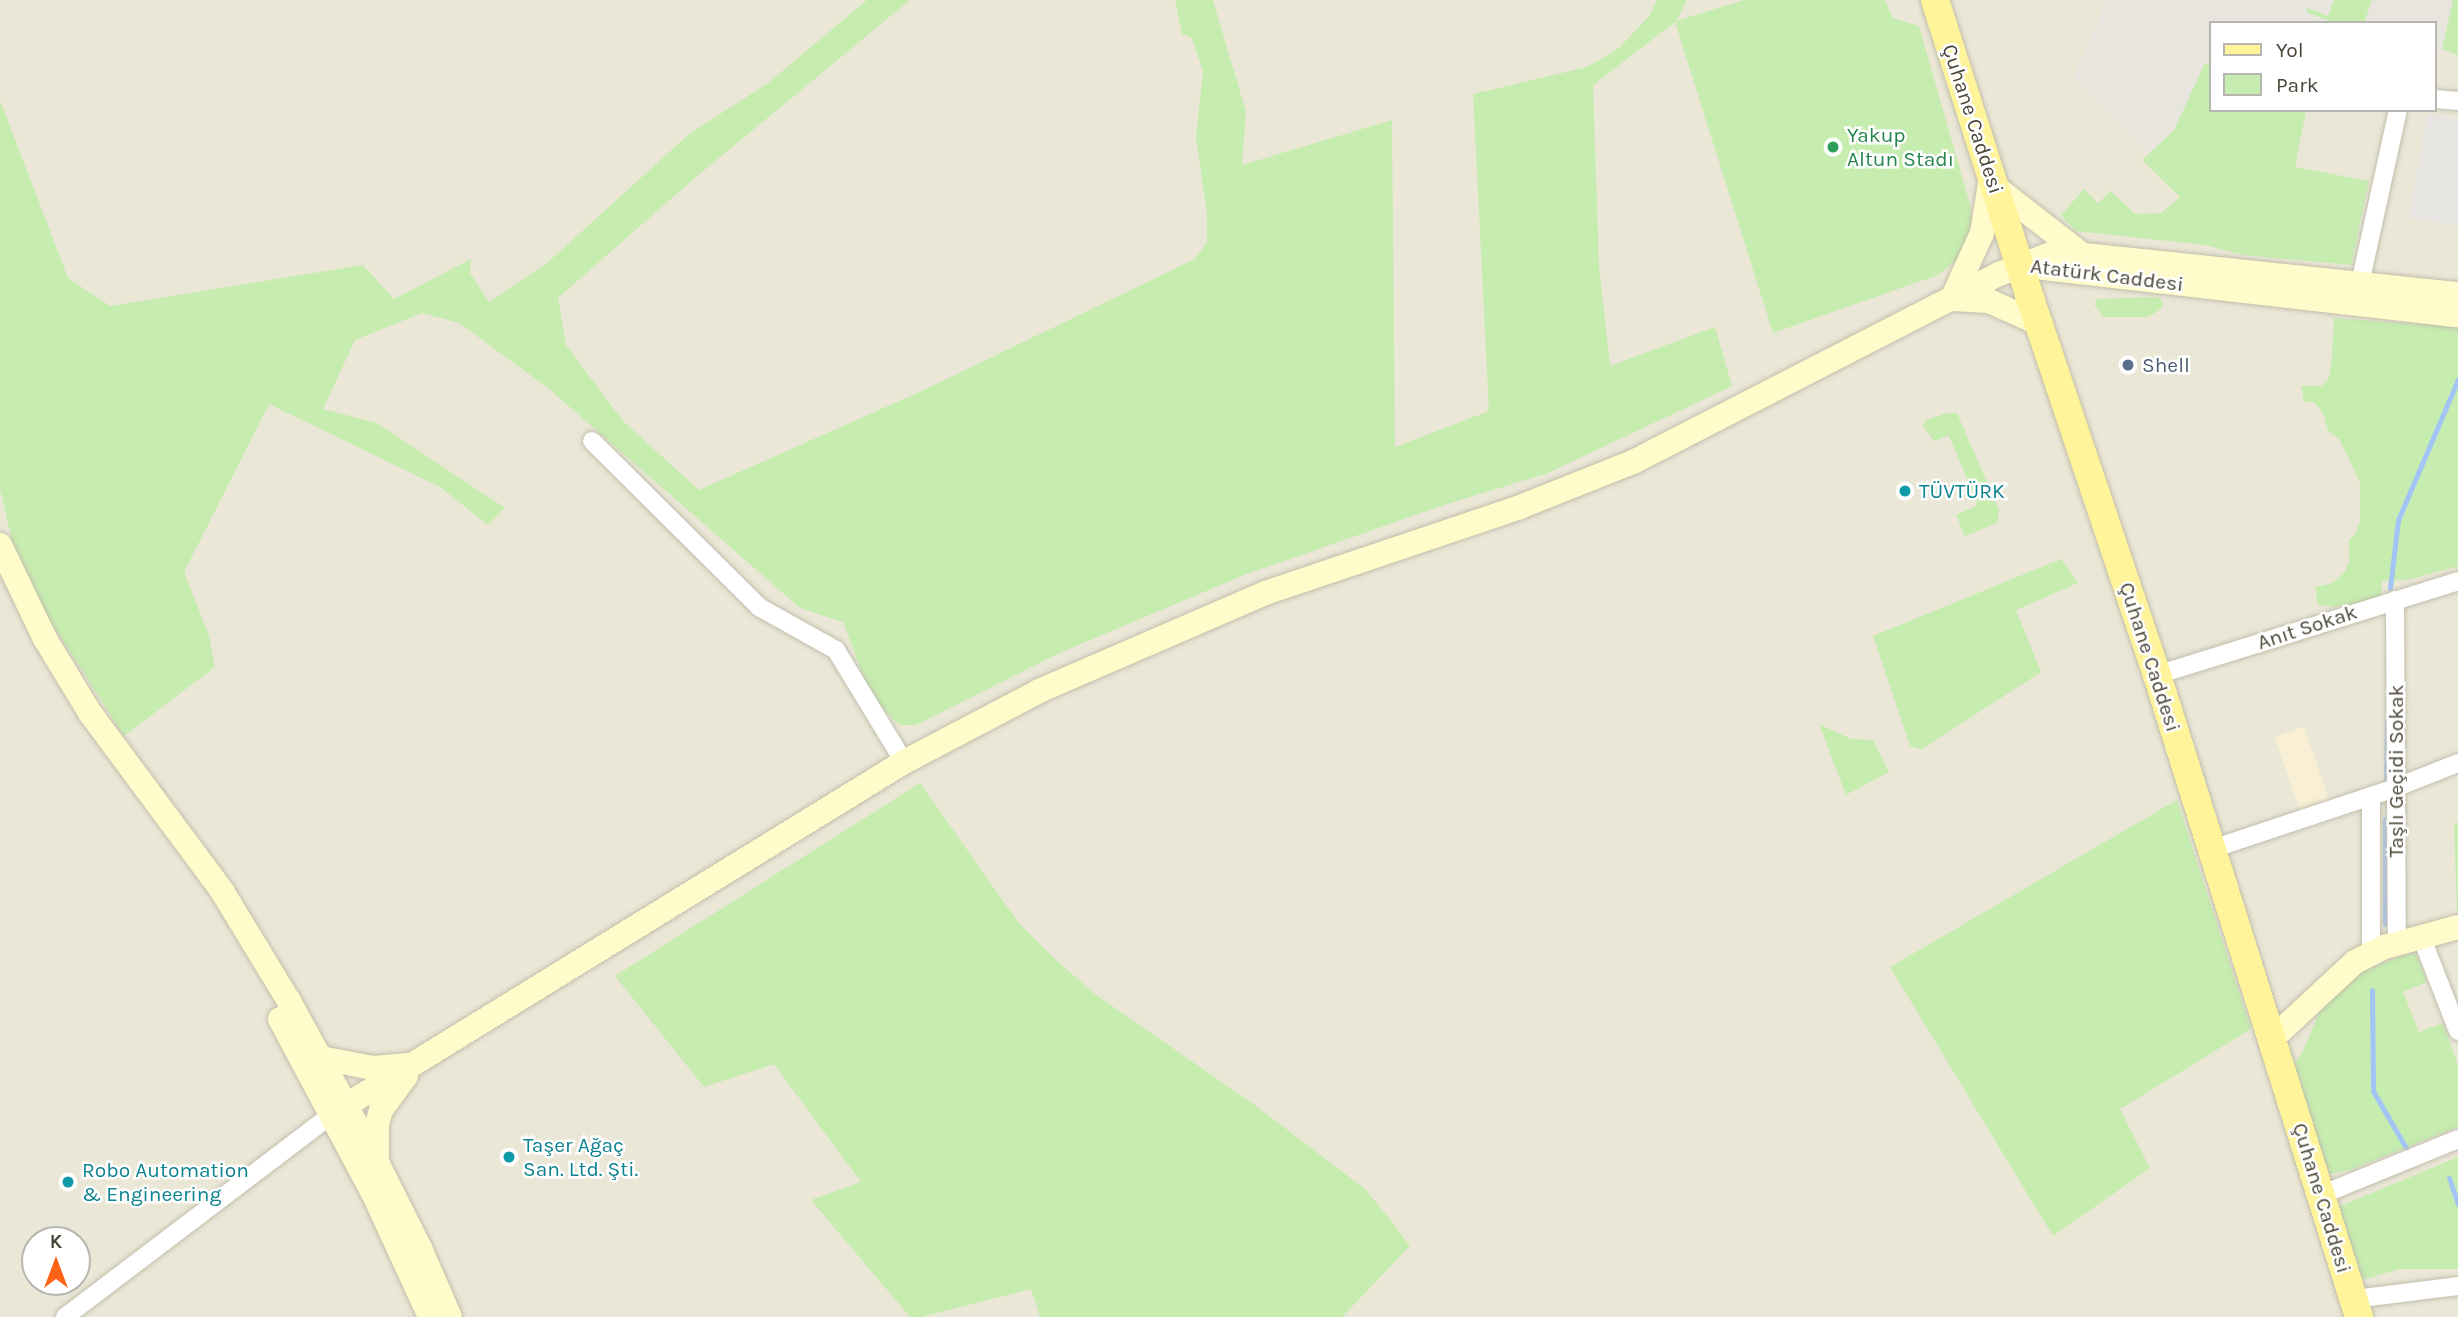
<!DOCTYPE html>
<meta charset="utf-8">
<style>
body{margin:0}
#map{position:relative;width:2458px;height:1317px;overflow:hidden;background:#f5f4e9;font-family:Karla,sans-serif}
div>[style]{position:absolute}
.residential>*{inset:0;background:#eae7d7}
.commercial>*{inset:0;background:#f8efd4;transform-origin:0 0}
.industrial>*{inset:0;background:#e8e5de}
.green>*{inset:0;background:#c6ecb0}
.parking>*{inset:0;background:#e7e5e1}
.stream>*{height:5px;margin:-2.5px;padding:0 2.5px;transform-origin:2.5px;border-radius:2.5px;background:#a3c5f5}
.roads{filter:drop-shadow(0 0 2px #c2beab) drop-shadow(0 0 2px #c2beab)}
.street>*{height:18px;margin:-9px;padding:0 9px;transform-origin:9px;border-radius:9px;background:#fff}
.secondary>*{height:24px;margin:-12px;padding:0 12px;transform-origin:12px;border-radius:12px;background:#fffbca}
.primary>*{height:28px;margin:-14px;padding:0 14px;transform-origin:14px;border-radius:14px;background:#fff499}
.dots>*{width:19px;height:19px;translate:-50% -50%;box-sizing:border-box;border:4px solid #fff;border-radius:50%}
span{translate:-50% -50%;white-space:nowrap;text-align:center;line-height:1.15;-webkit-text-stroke:5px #fff;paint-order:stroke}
.street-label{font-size:21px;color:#4a4637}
.leisure-label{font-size:21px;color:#27864d}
.left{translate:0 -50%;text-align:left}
.service-label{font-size:21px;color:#4e5e75}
.culture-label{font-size:21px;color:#0d838f}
.legend{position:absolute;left:2209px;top:21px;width:228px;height:91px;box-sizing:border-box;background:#fff;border:2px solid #b7b5af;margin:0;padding:9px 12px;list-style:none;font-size:21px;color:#4a4637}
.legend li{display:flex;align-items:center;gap:14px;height:35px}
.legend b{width:35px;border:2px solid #b7b5af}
.north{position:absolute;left:21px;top:1226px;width:70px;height:70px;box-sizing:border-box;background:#fff;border:2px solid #b7b5af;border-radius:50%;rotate:0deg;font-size:19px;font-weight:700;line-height:28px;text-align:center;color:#4a4637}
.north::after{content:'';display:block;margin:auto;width:24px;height:32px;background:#ff6317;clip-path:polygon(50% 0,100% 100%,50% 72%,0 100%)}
</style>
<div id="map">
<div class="residential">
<div style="clip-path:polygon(evenodd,0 0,2458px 0,2458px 1317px,0 1317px,0 0,2211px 23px,2435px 23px,2435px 110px,2211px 110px,2211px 23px,0 0,35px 1240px,77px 1240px,77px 1282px,35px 1282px,35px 1240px)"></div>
</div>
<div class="commercial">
<div style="left:2304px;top:727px;width:80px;height:31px;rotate:71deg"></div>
</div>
<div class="industrial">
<div style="clip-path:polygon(2107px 0,2458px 0,2454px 54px,2435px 48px,2435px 23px,2211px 23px,2211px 52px,2190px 101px,2174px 130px,2150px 154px,2074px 76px)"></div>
</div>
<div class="green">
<div style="clip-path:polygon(867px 0,910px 0,696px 177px,558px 298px,566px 345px,623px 421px,699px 490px,924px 390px,1195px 259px,1207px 242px,1207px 213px,1196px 138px,1203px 71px,1192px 38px,1182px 34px,1175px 0,1213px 0,1246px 112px,1242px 165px,1392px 120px,1395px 447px,1489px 411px,1473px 94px,1587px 67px,1619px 48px,1650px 15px,1657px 0,1687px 0,1676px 21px,1744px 0,1885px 0,1893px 18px,1919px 26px,1971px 208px,1972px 234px,1959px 258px,1938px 275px,1773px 333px,1675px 22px,1593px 85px,1599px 266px,1610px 366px,1715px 327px,1732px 386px,1548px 473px,1444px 505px,1244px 575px,1055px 655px,916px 725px,899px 725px,871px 696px,843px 622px,800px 608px,548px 388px,459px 323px,422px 313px,355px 340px,323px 409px,377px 423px,505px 508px,488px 525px,440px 487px,269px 404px,184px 572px,209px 636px,215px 667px,124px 736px,47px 616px,12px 540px,0 489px,0 100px,68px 278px,110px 306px,363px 265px,394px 299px,471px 259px,470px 273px,489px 302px,546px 264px,688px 135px,768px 83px)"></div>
<div style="clip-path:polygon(2334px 0,2372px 0,2364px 23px,2335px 23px,2306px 12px,2308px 8px,2328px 16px)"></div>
<div style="clip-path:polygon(2453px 0,2458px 0,2458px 55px,2442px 49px)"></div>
<div style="clip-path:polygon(2205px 63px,2211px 65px,2211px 110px,2306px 110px,2295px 167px,2369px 181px,2351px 265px,2243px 255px,2205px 245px,2076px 231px,2061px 215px,2084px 189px,2098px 203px,2111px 191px,2135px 214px,2161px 213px,2180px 197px,2142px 160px,2174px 130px)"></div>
<div style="clip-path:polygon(2149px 297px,2161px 298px,2163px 304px,2161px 309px,2148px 317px,2103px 317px,2094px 304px,2098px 299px)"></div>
<div style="clip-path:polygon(2334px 318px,2458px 327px,2458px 566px,2408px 580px,2382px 581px,2381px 600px,2335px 607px,2318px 605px,2315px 587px,2332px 583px,2344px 573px,2349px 562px,2349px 539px,2355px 535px,2360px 521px,2360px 482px,2339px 439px,2328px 431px,2323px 413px,2314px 402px,2304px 402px,2301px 386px,2321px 386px,2328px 380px,2331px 369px)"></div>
<div style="clip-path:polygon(1947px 413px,1957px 413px,1999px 510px,1997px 523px,1965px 536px,1956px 515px,1978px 505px,1949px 436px,1934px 441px,1923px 426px,1926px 420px)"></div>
<div style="clip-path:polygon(2061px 559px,2078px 583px,2016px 610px,2041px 672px,1922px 749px,1910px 746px,1873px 636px)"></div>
<div style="clip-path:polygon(1819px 724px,1851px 739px,1873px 740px,1889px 772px,1846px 795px)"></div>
<div style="clip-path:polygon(920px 783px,1018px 922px,1055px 959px,1095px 994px,1256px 1106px,1365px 1189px,1388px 1217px,1410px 1246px,1342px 1317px,1040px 1317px,1031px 1289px,921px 1317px,910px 1317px,811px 1200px,861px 1182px,774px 1064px,704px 1087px,615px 976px)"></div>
<div style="clip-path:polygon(2177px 800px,2251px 1029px,2120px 1109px,2150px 1168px,2053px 1236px,1890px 967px)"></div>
<div style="clip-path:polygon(2458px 822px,2458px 913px,2457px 913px,2454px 823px)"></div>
<div style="clip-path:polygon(2416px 954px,2427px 982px,2403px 992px,2419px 1032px,2443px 1023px,2458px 1065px,2458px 1127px,2350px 1170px,2329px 1174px,2292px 1068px,2304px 1049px,2323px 1003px,2346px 981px,2366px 970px,2404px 955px)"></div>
<div style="clip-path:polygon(2458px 1157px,2458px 1269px,2400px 1269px,2362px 1280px,2336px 1208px)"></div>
</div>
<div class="parking">
<div style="clip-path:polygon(2427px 115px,2458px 118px,2458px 226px,2409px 218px)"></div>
</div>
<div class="stream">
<div style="left:2390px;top:588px;width:68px;rotate:-83.3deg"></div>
<div style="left:2398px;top:520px;width:153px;rotate:-66.9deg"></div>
<div style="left:2386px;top:783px;width:63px;rotate:-89.1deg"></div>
<div style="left:2385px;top:924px;width:105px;rotate:-90deg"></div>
<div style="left:2372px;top:990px;width:101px;rotate:89.4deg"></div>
<div style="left:2373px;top:1091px;width:66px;rotate:59.9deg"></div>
<div style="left:2449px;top:1178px;width:28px;rotate:71deg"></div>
</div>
<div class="roads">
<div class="street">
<div style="left:2435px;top:99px;width:23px;rotate:5deg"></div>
<div style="left:2358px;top:293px;width:187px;rotate:-77.7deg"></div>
<div style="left:592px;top:441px;width:235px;rotate:44.8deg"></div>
<div style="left:759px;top:607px;width:88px;rotate:29.2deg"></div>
<div style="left:836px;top:650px;width:131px;rotate:58.7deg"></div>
<div style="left:2395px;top:600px;width:343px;rotate:89.7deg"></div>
<div style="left:2157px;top:675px;width:315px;rotate:-17.3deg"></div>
<div style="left:2212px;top:849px;width:193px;rotate:-18.4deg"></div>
<div style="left:2395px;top:788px;width:68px;rotate:-21.6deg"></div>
<div style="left:2421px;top:936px;width:102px;rotate:68.7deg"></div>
<div style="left:2371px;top:953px;width:157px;rotate:-90deg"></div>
<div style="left:2321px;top:1195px;width:148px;rotate:-22.2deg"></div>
<div style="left:2354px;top:1299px;width:105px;rotate:-7.1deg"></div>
<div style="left:65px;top:1317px;width:335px;rotate:-37.2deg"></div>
</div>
<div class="secondary">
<div style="left:1991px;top:177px;width:57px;rotate:99.1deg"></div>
<div style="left:1982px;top:233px;width:72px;rotate:114.4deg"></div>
<div style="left:1952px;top:299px;width:37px;rotate:3deg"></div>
<div style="left:1989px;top:301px;width:54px;rotate:24.2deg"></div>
<div style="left:1994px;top:186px;width:109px;rotate:37.9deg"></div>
<div style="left:2025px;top:266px;width:436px;rotate:6.5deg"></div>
<div style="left:0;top:545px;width:102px;rotate:64.4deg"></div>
<div style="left:44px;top:637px;width:89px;rotate:58.8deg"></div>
<div style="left:90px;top:713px;width:222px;rotate:53.4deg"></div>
<div style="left:222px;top:891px;width:129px;rotate:58.7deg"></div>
<div style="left:289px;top:1001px;width:186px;rotate:61.4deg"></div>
<div style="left:378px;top:1164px;width:94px;rotate:63.4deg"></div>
<div style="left:420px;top:1248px;width:75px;rotate:66.5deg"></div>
<div style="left:280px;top:1019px;width:197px;rotate:61.9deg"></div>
<div style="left:373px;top:1193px;width:136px;rotate:65.3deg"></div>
<div style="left:2272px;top:1039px;width:113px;rotate:-42.9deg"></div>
<div style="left:2355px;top:962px;width:34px;rotate:-27deg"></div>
<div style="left:2385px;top:947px;width:76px;rotate:-15.3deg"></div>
<div style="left:321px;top:1058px;width:53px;rotate:10.9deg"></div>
<div style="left:373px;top:1068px;width:38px;rotate:-5deg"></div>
<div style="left:332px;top:1114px;width:672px;rotate:-31.61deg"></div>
<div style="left:904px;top:762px;width:153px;rotate:-27.7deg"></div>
<div style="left:1039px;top:691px;width:246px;rotate:-23.4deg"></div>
<div style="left:1265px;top:593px;width:269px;rotate:-18.6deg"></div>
<div style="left:1520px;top:507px;width:122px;rotate:-21.7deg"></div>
<div style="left:1633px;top:462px;width:411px;rotate:-27.2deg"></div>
<div style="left:1999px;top:274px;width:61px;rotate:-21.1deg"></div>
<div style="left:2056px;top:252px;width:404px;rotate:6deg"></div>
<div style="left:377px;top:1157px;width:33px;rotate:-90deg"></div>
<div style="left:377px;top:1124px;width:15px;rotate:-74deg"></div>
<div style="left:381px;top:1110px;width:42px;rotate:-53.7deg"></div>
</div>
<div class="primary">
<div style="left:1935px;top:0;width:310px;rotate:72.3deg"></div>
<div style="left:2029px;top:295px;width:401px;rotate:71.4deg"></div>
<div style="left:2157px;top:675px;width:673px;rotate:72.53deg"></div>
</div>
</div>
<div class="dots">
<div style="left:1833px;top:147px;background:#2e9e5b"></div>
<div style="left:2128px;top:365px;background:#5c6f8a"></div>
<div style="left:1905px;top:491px;background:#0f9aa8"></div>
<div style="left:509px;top:1157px;background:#0f9aa8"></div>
<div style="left:68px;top:1182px;background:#0f9aa8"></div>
</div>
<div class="street-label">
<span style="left:1973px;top:119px;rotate:72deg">Çuhane Caddesi</span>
<span style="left:2107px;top:275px;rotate:7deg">Atatürk Caddesi</span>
<span style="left:2307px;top:627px;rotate:-18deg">Anıt Sokak</span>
<span style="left:2150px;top:657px;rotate:72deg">Çuhane Caddesi</span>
<span style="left:2396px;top:771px;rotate:-90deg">Taşlı Geçidi Sokak</span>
<span style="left:2322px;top:1198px;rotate:73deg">Çuhane Caddesi</span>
</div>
<div class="leisure-label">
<span class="left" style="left:1847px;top:147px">Yakup<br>Altun Stadı</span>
</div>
<div class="service-label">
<span class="left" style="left:2142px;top:365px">Shell</span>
</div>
<div class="culture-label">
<span class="left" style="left:1919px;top:491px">TÜVTÜRK</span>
<span class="left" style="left:523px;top:1157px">Taşer Ağaç<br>San. Ltd. Şti.</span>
<span class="left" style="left:82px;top:1182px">Robo Automation<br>&amp; Engineering</span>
</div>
<ul class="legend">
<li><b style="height:9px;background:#fff499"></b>Yol</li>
<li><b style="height:19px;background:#c6ecb0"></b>Park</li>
</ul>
<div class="north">K</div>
</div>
